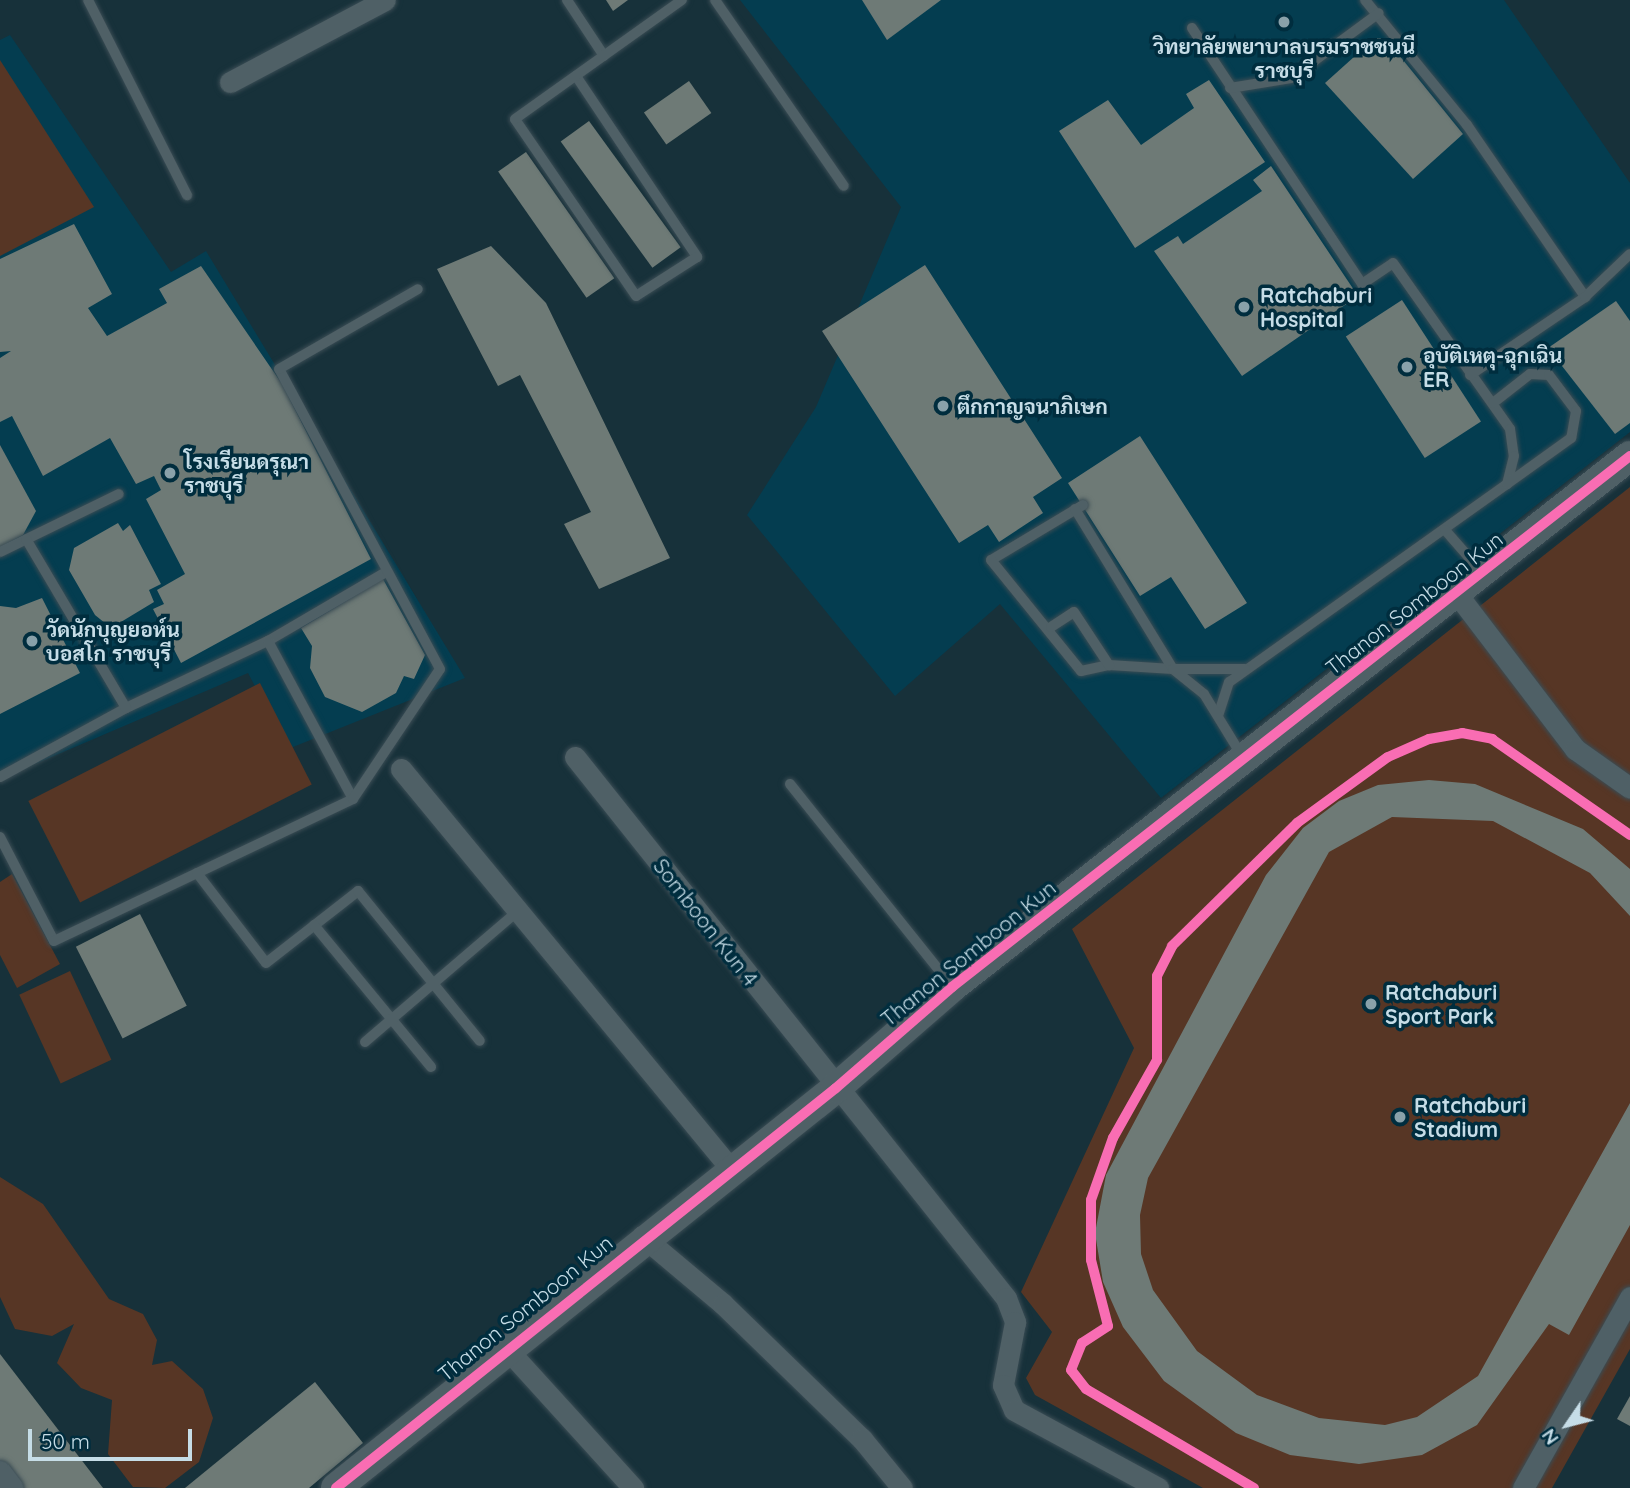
<!DOCTYPE html>
<meta charset="utf-8">
<style>
body{margin:0}
#map{position:relative;width:1630px;height:1488px;overflow:hidden;background:#17313a;font-family:Quicksand,Sarabun,sans-serif}
div>[style]{position:absolute}
.built>*{inset:0;background:#043d50}
.green>*{inset:0;background:#573625;transform-origin:0 0}
.building>*{inset:0;background:#6e7a76;transform-origin:0 0}
.roads{filter:drop-shadow(0 0 2px #3a4c54) drop-shadow(0 0 2px #3a4c54)}
.lane>*{height:10px;margin:-5px;padding:0 5px;transform-origin:5px;border-radius:5px;background:#4f6066}
.street>*{height:21px;margin:-10.5px;padding:0 10.5px;transform-origin:10.5px;border-radius:10.5px;background:#4f6066}
.secondary>*{height:30px;margin:-15px;padding:0 15px;transform-origin:15px;border-radius:15px;background:#4f6066}
.cycleway>*{height:10px;margin:-5px;padding:0 5px;transform-origin:5px;border-radius:5px;background:#f96db3}
.dots>*{width:19px;height:19px;translate:-50% -50%;box-sizing:border-box;border:4px solid #002d3e;border-radius:50%}
span{translate:-50% -50%;white-space:nowrap;text-align:center;line-height:1.15;-webkit-text-stroke:7px #002d3e;paint-order:stroke}
.poi-label{font-size:21px;color:#c6dde7;font-weight:700}
.left{translate:0 -50%;text-align:left}
.street-label{font-size:21px;color:#c6dde7}
.north{position:absolute;left:1532px;top:1390px;width:70px;height:70px;-webkit-text-stroke:5px #002d3e;paint-order:stroke;rotate:235deg;font-size:19px;font-weight:700;line-height:28px;text-align:center;color:#c6dde7}
.north::after{content:'';display:block;margin:auto;width:24px;height:32px;background:#c6dde7;clip-path:polygon(50% 0,100% 100%,50% 72%,0 100%)}
.scale{position:absolute;left:28px;top:1429px;width:164px;height:32px;box-sizing:border-box;border:4px solid #c6dde7;border-top:0;padding-left:9px;font-size:21px;line-height:24px;white-space:nowrap;color:#c6dde7;-webkit-text-stroke:5px #002d3e;paint-order:stroke}
</style>
<div id="map">
<div class="built">
<div style="clip-path:polygon(740px 0,1504px 0,1630px 183px,1630px 432px,1161px 798px,1000px 604px,895px 696px,747px 515px,816px 407px,901px 207px)"></div>
<div style="clip-path:polygon(10px 35px,171px 272px,206px 251px,465px 678px,288px 749px,248px 673px,0 779px,0 40px)"></div>
</div>
<div class="green">
<div style="clip-path:polygon(0 60px,94px 207px,0 256px)"></div>
<div style="clip-path:polygon(1630px 487px,1630px 1349px,1552px 1488px,1203px 1488px,1035px 1395px,1026px 1378px,1052px 1332px,1021px 1292px,1134px 1048px,1072px 929px)"></div>
<div style="left:260px;top:683px;width:114px;height:260px;rotate:63deg"></div>
<div style="clip-path:polygon(12px 874px,60px 964px,17px 988px,0 955px,0 882px)"></div>
<div style="left:70px;top:971px;width:98px;height:56px;rotate:65deg"></div>
<div style="clip-path:polygon(0 1177px,43px 1204px,109px 1299px,143px 1314px,157px 1340px,152px 1365px,172px 1361px,203px 1389px,213px 1418px,199px 1462px,165px 1488px,133px 1487px,108px 1454px,112px 1400px,81px 1388px,57px 1363px,74px 1324px,52px 1336px,15px 1329px,0 1297px)"></div>
</div>
<div class="building">
<div style="clip-path:polygon(606px 0,628px 0,613px 11px)"></div>
<div style="clip-path:polygon(862px 0,941px 0,887px 40px)"></div>
<div style="clip-path:polygon(1375px 38px,1386px 39px,1463px 134px,1413px 179px,1325px 83px)"></div>
<div style="clip-path:polygon(1209px 80px,1265px 162px,1135px 248px,1059px 131px,1108px 100px,1141px 145px,1194px 108px,1186px 94px)"></div>
<div style="left:689px;top:81px;width:39px;height:55px;rotate:55deg"></div>
<div style="left:589px;top:121px;width:156px;height:35px;rotate:54deg"></div>
<div style="left:526px;top:152px;width:154px;height:34px;rotate:55deg"></div>
<div style="clip-path:polygon(1271px 166px,1358px 296px,1242px 376px,1154px 251px,1178px 236px,1183px 244px,1262px 191px,1253px 180px)"></div>
<div style="clip-path:polygon(74px 224px,112px 294px,88px 308px,107px 336px,167px 303px,159px 289px,201px 266px,282px 384px,371px 559px,181px 663px,153px 609px,164px 604px,157px 590px,185px 574px,146px 499px,161px 490px,154px 476px,136px 484px,110px 438px,43px 476px,12px 416px,0 422px,0 358px,11px 351px,0 352px,0 259px)"></div>
<div style="clip-path:polygon(491px 246px,546px 303px,670px 558px,599px 589px,564px 524px,591px 512px,520px 375px,498px 386px,437px 269px)"></div>
<div style="clip-path:polygon(925px 265px,1062px 478px,1033px 497px,1043px 513px,999px 542px,988px 525px,959px 543px,822px 331px)"></div>
<div style="left:1402px;top:300px;width:145px;height:67px;rotate:57deg"></div>
<div style="clip-path:polygon(1616px 301px,1630px 321px,1630px 423px,1615px 434px,1548px 348px)"></div>
<div style="clip-path:polygon(1140px 436px,1247px 603px,1205px 629px,1171px 577px,1140px 596px,1068px 483px)"></div>
<div style="clip-path:polygon(0 445px,36px 511px,23px 535px,0 547px)"></div>
<div style="clip-path:polygon(118px 523px,123px 531px,130px 525px,161px 584px,149px 590px,154px 602px,111px 628px,95px 615px,69px 570px,74px 548px)"></div>
<div style="clip-path:polygon(383px 579px,425px 655px,414px 679px,404px 676px,396px 693px,362px 712px,325px 697px,310px 668px,312px 646px,301px 628px)"></div>
<div style="clip-path:polygon(42px 598px,80px 673px,0 714px,0 606px,16px 608px)"></div>
<div style="clip-path:polygon(1429px 780px,1475px 784px,1583px 829px,1630px 869px,1630px 916px,1590px 873px,1493px 821px,1392px 817px,1329px 852px,1148px 1178px,1140px 1215px,1141px 1254px,1153px 1290px,1197px 1351px,1257px 1395px,1319px 1418px,1385px 1425px,1417px 1417px,1478px 1376px,1630px 1103px,1630px 1225px,1569px 1335px,1549px 1324px,1477px 1425px,1422px 1455px,1359px 1464px,1290px 1455px,1236px 1433px,1164px 1381px,1123px 1327px,1103px 1282px,1095px 1233px,1106px 1175px,1266px 875px,1303px 828px,1339px 801px,1378px 785px)"></div>
<div style="left:140px;top:914px;width:103px;height:72px;rotate:63deg"></div>
<div style="clip-path:polygon(0 1354px,103px 1488px,21px 1488px,0 1461px)"></div>
<div style="clip-path:polygon(315px 1382px,363px 1443px,309px 1488px,185px 1488px)"></div>
<div style="clip-path:polygon(1630px 1396px,1630px 1426px,1617px 1419px)"></div>
</div>
<div class="roads">
<div class="lane">
<div style="left:88px;top:0;width:219px;rotate:63.1deg"></div>
<div style="left:567px;top:0;width:67px;rotate:56.5deg"></div>
<div style="left:715px;top:0;width:226px;rotate:55.3deg"></div>
<div style="left:1365px;top:0;width:161px;rotate:50.8deg"></div>
<div style="left:1467px;top:125px;width:209px;rotate:55.5deg"></div>
<div style="left:1192px;top:28px;width:307px;rotate:56.4deg"></div>
<div style="left:1362px;top:284px;width:37px;rotate:-34deg"></div>
<div style="left:1393px;top:263px;width:203px;rotate:54.8deg"></div>
<div style="left:1510px;top:429px;width:27px;rotate:82deg"></div>
<div style="left:1514px;top:456px;width:29px;rotate:104deg"></div>
<div style="left:1507px;top:484px;width:341px;rotate:144.5deg"></div>
<div style="left:1229px;top:682px;width:33px;rotate:108deg"></div>
<div style="left:576px;top:76px;width:218px;rotate:56.2deg"></div>
<div style="left:697px;top:257px;width:72px;rotate:147.4deg"></div>
<div style="left:636px;top:296px;width:214px;rotate:-124.4deg"></div>
<div style="left:515px;top:119px;width:205px;rotate:-35.5deg"></div>
<div style="left:1230px;top:88px;width:62px;rotate:-9.3deg"></div>
<div style="left:1291px;top:78px;width:109px;rotate:-36.5deg"></div>
<div style="left:1470px;top:375px;width:139px;rotate:-34.1deg"></div>
<div style="left:1585px;top:297px;width:62px;rotate:-43.7deg"></div>
<div style="left:1493px;top:403px;width:47px;rotate:-38.1deg"></div>
<div style="left:1530px;top:374px;width:19px;rotate:3deg"></div>
<div style="left:1549px;top:375px;width:45px;rotate:53.1deg"></div>
<div style="left:1576px;top:411px;width:27px;rotate:100deg"></div>
<div style="left:1571px;top:438px;width:79px;rotate:144.3deg"></div>
<div style="left:1083px;top:505px;width:107px;rotate:149.1deg"></div>
<div style="left:991px;top:560px;width:143px;rotate:51deg"></div>
<div style="left:1081px;top:671px;width:29px;rotate:-12deg"></div>
<div style="left:1109px;top:665px;width:64px;rotate:3.6deg"></div>
<div style="left:1173px;top:669px;width:40px;rotate:39deg"></div>
<div style="left:1204px;top:694px;width:73px;rotate:58.5deg"></div>
<div style="left:1075px;top:509px;width:188px;rotate:58.5deg"></div>
<div style="left:1173px;top:669px;width:72px"></div>
<div style="left:1445px;top:530px;width:53px;rotate:48.8deg"></div>
<div style="left:0;top:552px;width:132px;rotate:-26deg"></div>
<div style="left:1051px;top:627px;width:27px;rotate:-33deg"></div>
<div style="left:1074px;top:612px;width:64px;rotate:56.6deg"></div>
<div style="left:268px;top:641px;width:137px;rotate:-30.3deg"></div>
<div style="left:126px;top:708px;width:157px;rotate:-25.3deg"></div>
<div style="left:268px;top:641px;width:179px;rotate:61.7deg"></div>
<div style="left:0;top:777px;width:144px;rotate:-28.7deg"></div>
<div style="left:126px;top:708px;width:196px;rotate:-120.6deg"></div>
<div style="left:790px;top:784px;width:256px;rotate:51.3deg"></div>
<div style="left:0;top:837px;width:117px;rotate:62.6deg"></div>
<div style="left:54px;top:941px;width:331px;rotate:-25.4deg"></div>
<div style="left:353px;top:799px;width:156px;rotate:-56.2deg"></div>
<div style="left:440px;top:669px;width:340px;rotate:-118.2deg"></div>
<div style="left:279px;top:369px;width:160px;rotate:-29.9deg"></div>
<div style="left:197px;top:873px;width:113px;rotate:52.5deg"></div>
<div style="left:266px;top:963px;width:117px;rotate:-38deg"></div>
<div style="left:358px;top:891px;width:193px;rotate:50.9deg"></div>
<div style="left:314px;top:925px;width:184px;rotate:50.5deg"></div>
<div style="left:365px;top:1042px;width:201px;rotate:-40.6deg"></div>
</div>
<div class="street">
<div style="left:230px;top:82px;width:175px;rotate:-27.9deg"></div>
<div style="left:1457px;top:594px;width:195px;rotate:52.7deg"></div>
<div style="left:1575px;top:749px;width:67px;rotate:35.3deg"></div>
<div style="left:575px;top:757px;width:692px;rotate:51.46deg"></div>
<div style="left:1006px;top:1298px;width:26px;rotate:69deg"></div>
<div style="left:1015px;top:1322px;width:64px;rotate:100.8deg"></div>
<div style="left:1003px;top:1385px;width:27px;rotate:66deg"></div>
<div style="left:1014px;top:1410px;width:164px;rotate:28.4deg"></div>
<div style="left:401px;top:769px;width:519px;rotate:50.48deg"></div>
<div style="left:642px;top:1236px;width:106px;rotate:40deg"></div>
<div style="left:723px;top:1304px;width:194px;rotate:44.2deg"></div>
<div style="left:862px;top:1439px;width:63px;rotate:50.8deg"></div>
<div style="left:507px;top:1349px;width:188px;rotate:47.8deg"></div>
<div style="left:0;top:1471px;width:21px;rotate:53deg"></div>
<div style="left:1523px;top:1488px;width:219px;rotate:-60.7deg"></div>
</div>
<div class="secondary">
<div style="left:336px;top:1488px;width:640px;rotate:-38.66deg"></div>
<div style="left:836px;top:1088px;width:154px;rotate:-41deg"></div>
<div style="left:952px;top:987px;width:861px;rotate:-38.07deg"></div>
</div>
</div>
<div class="cycleway">
<div style="left:336px;top:1488px;width:640px;rotate:-38.66deg"></div>
<div style="left:836px;top:1088px;width:154px;rotate:-41deg"></div>
<div style="left:952px;top:987px;width:861px;rotate:-38.07deg"></div>
<div style="left:1254px;top:1488px;width:195px;rotate:-149.5deg"></div>
<div style="left:1086px;top:1389px;width:24px;rotate:-128deg"></div>
<div style="left:1071px;top:1370px;width:29px;rotate:-68deg"></div>
<div style="left:1082px;top:1343px;width:31px;rotate:-33deg"></div>
<div style="left:1108px;top:1326px;width:68px;rotate:-104.4deg"></div>
<div style="left:1091px;top:1260px;width:60px;rotate:-90deg"></div>
<div style="left:1091px;top:1200px;width:66px;rotate:-70.5deg"></div>
<div style="left:1113px;top:1138px;width:90px;rotate:-60.6deg"></div>
<div style="left:1157px;top:1060px;width:84px;rotate:-90deg"></div>
<div style="left:1157px;top:976px;width:34px;rotate:-63deg"></div>
<div style="left:1172px;top:946px;width:175px;rotate:-44.5deg"></div>
<div style="left:1297px;top:823px;width:112px;rotate:-36deg"></div>
<div style="left:1388px;top:757px;width:45px;rotate:-23.7deg"></div>
<div style="left:1429px;top:739px;width:34px;rotate:-10deg"></div>
<div style="left:1462px;top:733px;width:31px;rotate:11deg"></div>
<div style="left:1492px;top:739px;width:168px;rotate:34.8deg"></div>
</div>
<div class="dots">
<div style="left:1284px;top:22px;background:#89a1aa"></div>
<div style="left:1244px;top:307px;background:#89a1aa"></div>
<div style="left:1407px;top:367px;background:#89a1aa"></div>
<div style="left:943px;top:406px;background:#89a1aa"></div>
<div style="left:170px;top:473px;background:#89a1aa"></div>
<div style="left:32px;top:641px;background:#89a1aa"></div>
<div style="left:1371px;top:1004px;background:#89a1aa"></div>
<div style="left:1400px;top:1117px;background:#89a1aa"></div>
</div>
<div class="poi-label">
<span style="left:1284px;top:58px">วิทยาลัยพยาบาลบรมราชชนนี<br>ราชบุรี</span>
<span class="left" style="left:1260px;top:307px">Ratchaburi<br>Hospital</span>
<span class="left" style="left:1423px;top:367px">อุบัติเหตุ-ฉุกเฉิน<br>ER</span>
<span class="left" style="left:957px;top:406px">ตึกกาญจนาภิเษก</span>
<span class="left" style="left:184px;top:473px">โรงเรียนดรุณา<br>ราชบุรี</span>
<span class="left" style="left:46px;top:641px">วัดนักบุญยอห์น<br>บอสโก ราชบุรี</span>
<span class="left" style="left:1385px;top:1004px">Ratchaburi<br>Sport Park</span>
<span class="left" style="left:1414px;top:1117px">Ratchaburi<br>Stadium</span>
</div>
<div class="street-label">
<span style="left:1414px;top:603px;rotate:-38deg">Thanon Somboon Kun</span>
<span style="left:706px;top:922px;rotate:52deg">Somboon Kun 4</span>
<span style="left:968px;top:953px;rotate:-39deg">Thanon Somboon Kun</span>
<span style="left:525px;top:1308px;rotate:-39deg">Thanon Somboon Kun</span>
</div>
<div class="north">N</div>
<div class="scale">50 m</div>
</div>
